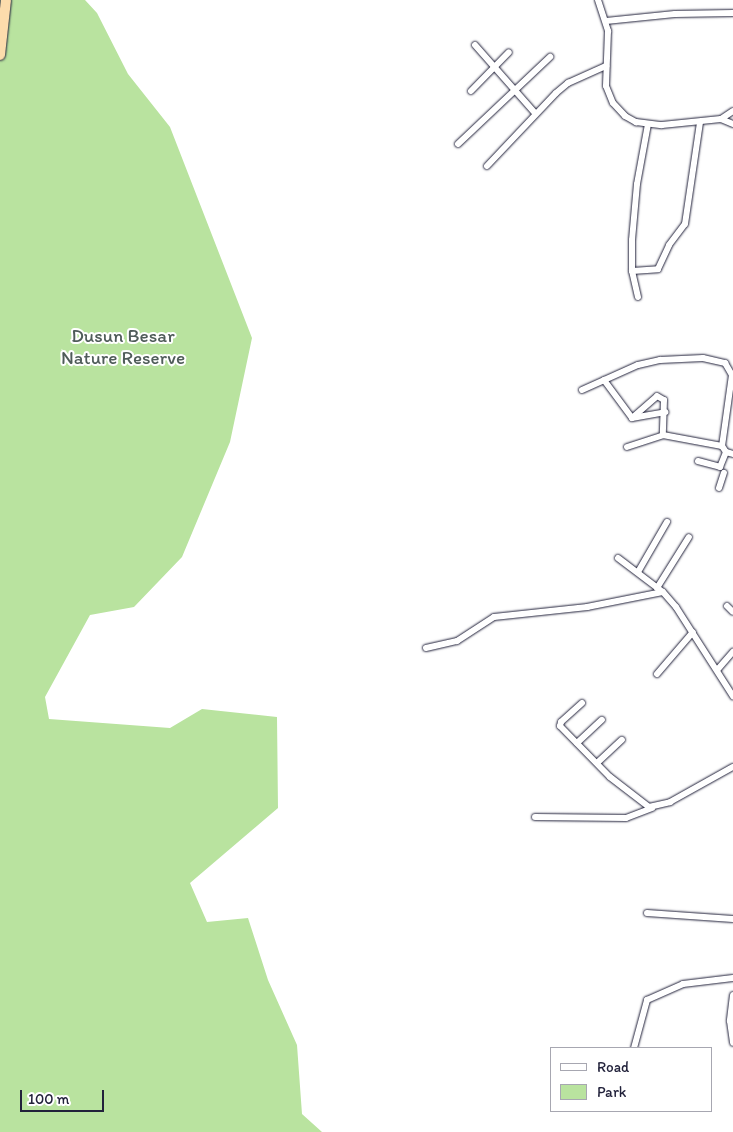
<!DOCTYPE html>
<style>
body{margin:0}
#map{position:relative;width:733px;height:1132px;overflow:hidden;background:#fff;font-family:Itim,sans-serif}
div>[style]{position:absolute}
.green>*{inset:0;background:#b9e39f}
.roads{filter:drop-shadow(0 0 1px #22223b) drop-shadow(0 0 1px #22223b)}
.minor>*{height:6px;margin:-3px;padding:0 3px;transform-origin:3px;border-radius:3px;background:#fff}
.highway>*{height:10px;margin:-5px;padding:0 5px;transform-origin:5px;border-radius:5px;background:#fcdcac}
span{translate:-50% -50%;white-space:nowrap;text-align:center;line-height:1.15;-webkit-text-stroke:4px #fff;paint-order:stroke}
.park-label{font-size:19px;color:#4f5c59}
.legend{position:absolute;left:550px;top:1047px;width:162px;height:65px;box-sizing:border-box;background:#fff;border:1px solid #a7a7b1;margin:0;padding:6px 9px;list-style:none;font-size:15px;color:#22223b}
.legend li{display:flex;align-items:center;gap:10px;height:25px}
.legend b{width:25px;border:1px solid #a7a7b1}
.scale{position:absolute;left:20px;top:1090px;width:84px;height:22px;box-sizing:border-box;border:2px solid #22223b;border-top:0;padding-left:6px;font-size:15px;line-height:18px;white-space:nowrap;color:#22223b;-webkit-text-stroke:4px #fff;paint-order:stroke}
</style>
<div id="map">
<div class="green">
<div style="clip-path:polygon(0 0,85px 0,97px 13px,128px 74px,170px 127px,252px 338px,230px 442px,182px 557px,134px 607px,90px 615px,45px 697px,49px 719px,170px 728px,202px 709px,277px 717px,278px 808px,190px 883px,207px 922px,248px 918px,268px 980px,297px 1045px,302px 1114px,322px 1132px,0 1132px)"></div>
</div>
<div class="roads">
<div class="minor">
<div style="left:598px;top:0;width:33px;rotate:72deg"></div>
<div style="left:608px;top:31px;width:55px;rotate:92.1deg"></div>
<div style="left:606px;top:86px;width:18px;rotate:68deg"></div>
<div style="left:613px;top:103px;width:18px;rotate:47deg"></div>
<div style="left:625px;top:116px;width:13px;rotate:29deg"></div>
<div style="left:636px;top:122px;width:26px;rotate:7deg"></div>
<div style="left:662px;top:125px;width:59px;rotate:-5.8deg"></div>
<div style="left:721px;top:119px;width:13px;rotate:23deg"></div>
<div style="left:606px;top:21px;width:69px;rotate:-5.8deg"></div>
<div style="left:675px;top:14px;width:58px;rotate:-1deg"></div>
<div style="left:475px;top:45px;width:91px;rotate:48.6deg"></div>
<div style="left:471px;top:91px;width:54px;rotate:-45.7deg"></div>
<div style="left:721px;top:119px;width:14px;rotate:-34deg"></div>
<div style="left:458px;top:144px;width:127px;rotate:-43.4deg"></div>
<div style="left:487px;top:166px;width:100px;rotate:-46.6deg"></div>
<div style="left:556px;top:93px;width:16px;rotate:-40deg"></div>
<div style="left:568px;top:83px;width:42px;rotate:-24.1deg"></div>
<div style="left:632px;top:271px;width:26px;rotate:-4deg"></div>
<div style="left:658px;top:269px;width:26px;rotate:-65deg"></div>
<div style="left:669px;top:245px;width:26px;rotate:-53deg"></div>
<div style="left:685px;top:224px;width:103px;rotate:-81.6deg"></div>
<div style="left:638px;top:297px;width:27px;rotate:-103deg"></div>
<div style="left:632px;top:271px;width:31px;rotate:-90deg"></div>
<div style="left:632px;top:240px;width:56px;rotate:-84.9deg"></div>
<div style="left:637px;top:184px;width:61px;rotate:-79.6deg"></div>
<div style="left:604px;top:380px;width:47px;rotate:53.6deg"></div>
<div style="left:632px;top:418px;width:33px;rotate:-41deg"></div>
<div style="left:657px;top:396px;width:8px;rotate:30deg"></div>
<div style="left:664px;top:400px;width:35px;rotate:92deg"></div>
<div style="left:663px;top:435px;width:60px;rotate:10.6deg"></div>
<div style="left:582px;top:390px;width:61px;rotate:-24.1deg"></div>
<div style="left:638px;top:365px;width:23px;rotate:-13deg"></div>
<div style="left:660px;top:360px;width:43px;rotate:-2.7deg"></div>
<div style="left:703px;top:358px;width:23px;rotate:13deg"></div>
<div style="left:725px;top:363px;width:14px;rotate:60deg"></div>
<div style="left:732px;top:375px;width:72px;rotate:98deg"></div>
<div style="left:722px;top:446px;width:7px;rotate:56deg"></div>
<div style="left:726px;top:452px;width:7px;rotate:16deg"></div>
<div style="left:632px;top:418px;width:34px;rotate:-10deg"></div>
<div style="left:627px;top:447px;width:38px;rotate:-18deg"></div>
<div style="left:698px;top:461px;width:23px;rotate:15deg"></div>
<div style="left:720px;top:467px;width:16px;rotate:-68deg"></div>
<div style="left:719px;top:488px;width:16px;rotate:-72deg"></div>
<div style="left:618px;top:558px;width:56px;rotate:37.1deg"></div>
<div style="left:663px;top:592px;width:20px;rotate:49deg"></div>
<div style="left:676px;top:607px;width:106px;rotate:57.4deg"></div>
<div style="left:638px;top:572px;width:58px;rotate:-59.9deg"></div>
<div style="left:657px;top:588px;width:60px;rotate:-57.9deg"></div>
<div style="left:727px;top:606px;width:8px;rotate:45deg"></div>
<div style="left:426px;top:648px;width:32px;rotate:-13deg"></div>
<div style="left:457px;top:641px;width:44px;rotate:-33deg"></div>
<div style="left:494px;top:617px;width:94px;rotate:-6.1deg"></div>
<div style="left:587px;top:607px;width:77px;rotate:-11.2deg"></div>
<div style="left:718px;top:669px;width:23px;rotate:-49deg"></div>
<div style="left:657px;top:674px;width:55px;rotate:-49.4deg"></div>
<div style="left:582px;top:703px;width:28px;rotate:138deg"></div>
<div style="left:561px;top:722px;width:4px;rotate:104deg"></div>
<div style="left:560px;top:726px;width:71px;rotate:45.6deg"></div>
<div style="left:610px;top:777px;width:49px;rotate:37.6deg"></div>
<div style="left:649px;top:807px;width:22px;rotate:-13deg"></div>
<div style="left:670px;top:802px;width:72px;rotate:-29.1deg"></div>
<div style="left:577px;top:743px;width:34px;rotate:-43deg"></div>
<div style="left:597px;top:763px;width:34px;rotate:-43deg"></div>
<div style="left:535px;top:817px;width:91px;rotate:0.6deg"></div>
<div style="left:626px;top:818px;width:28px;rotate:-21deg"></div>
<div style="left:647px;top:913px;width:86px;rotate:4deg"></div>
<div style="left:733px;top:995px;width:26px;rotate:97deg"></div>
<div style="left:730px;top:1021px;width:22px;rotate:82deg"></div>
<div style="left:634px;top:1048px;width:50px;rotate:-74.8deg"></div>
<div style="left:647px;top:1000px;width:39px;rotate:-24deg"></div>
<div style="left:683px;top:984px;width:50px;rotate:-6.8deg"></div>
</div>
<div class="highway">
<div style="left:0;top:55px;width:55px;rotate:-83.8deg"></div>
</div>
</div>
<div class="park-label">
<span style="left:123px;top:347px">Dusun Besar<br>Nature Reserve</span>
</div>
<ul class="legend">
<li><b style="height:6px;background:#fff"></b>Road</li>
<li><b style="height:14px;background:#b9e39f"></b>Park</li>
</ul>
<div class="scale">100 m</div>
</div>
